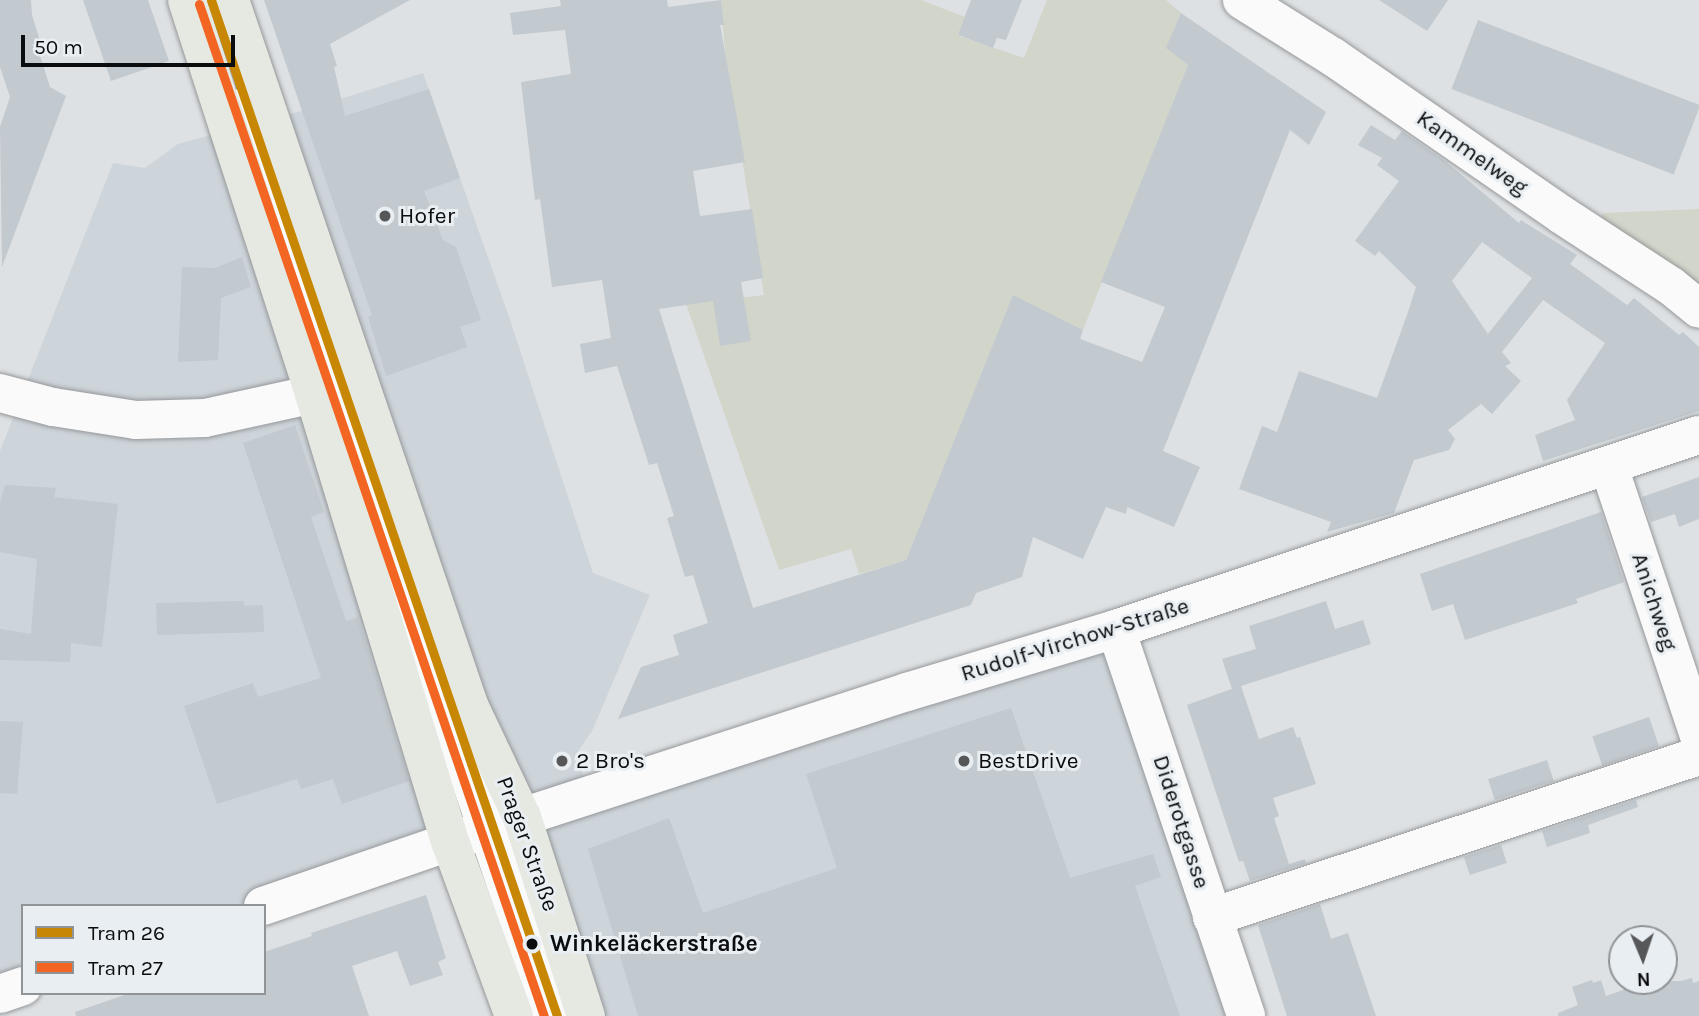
<!DOCTYPE html>
<meta charset="utf-8">
<style>
body{margin:0}
#map{position:relative;width:1699px;height:1016px;overflow:hidden;background:#dee1e3;font-family:Karla,sans-serif}
div>[style]{position:absolute}
.built>*{inset:0;background:#cdd4da}
.green>*{inset:0;background:#d2d5c9}
.building>*{inset:0;background:#c2c9cf;transform-origin:0 0}
.roads{filter:drop-shadow(0 0 2px #96989a) drop-shadow(0 0 2px #96989a)}
.minor>*{height:38px;margin:-19px;padding:0 19px;transform-origin:19px;border-radius:19px;background:#fafafb}
.major>*{height:38px;margin:-19px;padding:0 19px;transform-origin:19px;border-radius:19px;background:#e6e9e2}
.tram-1>*{height:9px;margin:-4.5px;padding:0 4.5px;transform-origin:4.5px;border-radius:4.5px;background:#c88703}
.tram-2>*{height:9px;margin:-4.5px;padding:0 4.5px;transform-origin:4.5px;border-radius:4.5px;background:#f26522}
.dots>*{width:19px;height:19px;translate:-50% -50%;box-sizing:border-box;border:4px solid #e9eef2;border-radius:50%}
span{translate:-50% -50%;white-space:nowrap;text-align:center;line-height:1.15;-webkit-text-stroke:6px #e9eef2;paint-order:stroke}
.street-label{font-size:23px;color:#0b0c0e}
.poi-label{font-size:23px;color:#0b0c0e}
.left{translate:0 -50%;text-align:left}
.stop-label{font-size:23px;color:#0b0c0e;font-weight:700}
.legend{position:absolute;left:21px;top:904px;width:245px;height:91px;box-sizing:border-box;background:#e9eef2;border:2px solid #909497;margin:0;padding:9px 12px;list-style:none;font-size:21px;color:#0b0c0e}
.legend li{display:flex;align-items:center;gap:14px;height:35px}
.legend b{width:35px;border:2px solid #909497}
.north{position:absolute;left:1608px;top:925px;width:70px;height:70px;box-sizing:border-box;background:#e9eef2;border:2px solid #909497;border-radius:50%;rotate:178deg;font-size:19px;font-weight:700;line-height:28px;text-align:center;color:#0b0c0e}
.north::after{content:'';display:block;margin:auto;width:24px;height:32px;background:#555759;clip-path:polygon(50% 0,100% 100%,50% 72%,0 100%)}
.scale{position:absolute;left:21px;top:35px;width:214px;height:32px;box-sizing:border-box;border:4px solid #0b0c0e;border-top:0;padding-left:9px;font-size:21px;line-height:24px;white-space:nowrap;color:#0b0c0e;-webkit-text-stroke:5px #e9eef2;paint-order:stroke}
</style>
<div id="map">
<div class="built">
<div style="clip-path:polygon(423px 73px,509px 317px,593px 573px,650px 595px,592px 731px,577px 753px,587px 789px,1118px 644px,1239px 1016px,550px 1016px,490px 836px,260px 906px,23px 906px,23px 979px,0 986px,0 451px,113px 163px,145px 168px,178px 144px,305px 110px)"></div>
</div>
<div class="green">
<div style="clip-path:polygon(721px 0,921px 0,965px 17px,959px 36px,1024px 58px,1047px 0,1166px 0,1181px 13px,1167px 47px,1188px 65px,1083px 330px,1013px 296px,906px 560px,859px 574px,851px 549px,779px 570px,686px 304px,764px 295px,725px 53px)"></div>
<div style="clip-path:polygon(1699px 209px,1699px 285px,1601px 218px,1603px 213px)"></div>
</div>
<div class="building">
<div style="clip-path:polygon(0 0,31px 0,32px 15px,41px 44px,37px 46px,50px 87px,66px 96px,2px 267px,0 127px,10px 97px,0 67px)"></div>
<div style="clip-path:polygon(83px 0,148px 0,169px 61px,111px 81px)"></div>
<div style="clip-path:polygon(264px 0,410px 0,330px 44px,337px 66px,334px 67px,345px 116px,429px 89px,460px 178px,424px 191px,443px 240px,456px 247px,481px 320px,460px 327px,467px 347px,386px 376px,368px 317px,372px 315px)"></div>
<div style="clip-path:polygon(560px 0,667px 0,668px 7px,721px 0,724px 25px,720px 25px,745px 162px,693px 171px,700px 216px,752px 209px,763px 278px,741px 282px,751px 341px,720px 346px,713px 301px,659px 309px,753px 608px,906px 560px,1013px 295px,1083px 330px,1080px 339px,1142px 362px,1165px 307px,1101px 282px,1188px 65px,1166px 48px,1181px 13px,1326px 112px,1309px 145px,1290px 130px,1163px 451px,1200px 467px,1174px 527px,1127px 507px,1126px 514px,1106px 507px,1083px 559px,1033px 537px,1022px 577px,976px 593px,971px 605px,618px 719px,641px 667px,679px 655px,673px 635px,708px 623px,693px 575px,685px 577px,667px 518px,674px 516px,657px 463px,649px 465px,617px 366px,585px 373px,580px 344px,611px 338px,602px 280px,552px 287px,540px 199px,535px 200px,521px 82px,571px 74px,565px 30px,513px 35px,510px 13px,561px 6px)"></div>
<div style="clip-path:polygon(971px 0,1022px 0,1006px 40px,997px 38px,993px 48px,958px 35px)"></div>
<div style="clip-path:polygon(1379px 0,1448px 0,1427px 31px)"></div>
<div style="left:1478px;top:20px;width:238px;height:74px;rotate:21deg"></div>
<div style="clip-path:polygon(evenodd,1371px 125px,1395px 140px,1402px 131px,1445px 161px,1519px 223px,1521px 220px,1577px 255px,1570px 264px,1627px 305px,1634px 298px,1679px 335px,1683px 332px,1699px 347px,1699px 411px,1543px 461px,1535px 435px,1575px 420px,1567px 400px,1605px 343px,1543px 300px,1502px 352px,1511px 363px,1505px 366px,1521px 381px,1492px 414px,1481px 404px,1448px 430px,1455px 439px,1449px 450px,1414px 460px,1394px 513px,1327px 532px,1331px 522px,1239px 489px,1262px 426px,1277px 432px,1299px 371px,1377px 398px,1408px 312px,1416px 287px,1379px 251px,1375px 256px,1355px 241px,1399px 181px,1377px 165px,1382px 158px,1358px 145px,1371px 125px,1482px 242px,1532px 278px,1488px 334px,1452px 281px,1482px 242px)"></div>
<div style="clip-path:polygon(242px 257px,251px 287px,221px 298px,218px 360px,178px 362px,182px 267px,215px 268px)"></div>
<div style="clip-path:polygon(295px 425px,324px 512px,311px 517px,346px 621px,358px 617px,409px 781px,342px 804px,333px 779px,301px 789px,297px 779px,217px 804px,184px 706px,253px 683px,258px 697px,321px 678px,243px 443px)"></div>
<div style="clip-path:polygon(1699px 477px,1699px 519px,1679px 527px,1675px 514px,1651px 522px,1642px 497px)"></div>
<div style="clip-path:polygon(5px 485px,56px 488px,54px 497px,118px 504px,102px 647px,71px 643px,70px 662px,0 660px,0 629px,31px 634px,37px 559px,0 552px,0 503px)"></div>
<div style="clip-path:polygon(1601px 512px,1624px 582px,1576px 599px,1578px 603px,1465px 640px,1453px 604px,1432px 611px,1420px 574px)"></div>
<div style="clip-path:polygon(244px 601px,244px 606px,263px 605px,264px 632px,157px 635px,156px 603px)"></div>
<div style="clip-path:polygon(1326px 601px,1335px 629px,1363px 620px,1371px 644px,1241px 686px,1259px 739px,1293px 727px,1297px 738px,1300px 737px,1316px 784px,1273px 798px,1279px 816px,1274px 818px,1289px 864px,1305px 859px,1306px 863px,1250px 881px,1243px 861px,1239px 862px,1187px 705px,1237px 687px,1232px 689px,1222px 659px,1256px 649px,1249px 626px)"></div>
<div style="clip-path:polygon(1011px 708px,1070px 878px,1153px 854px,1161px 877px,1135px 886px,1180px 1016px,638px 1016px,588px 849px,669px 818px,703px 913px,837px 868px,806px 774px)"></div>
<div style="left:1649px;top:717px;width:31px;height:60px;rotate:71deg"></div>
<div style="clip-path:polygon(0 721px,23px 722px,17px 794px,0 793px)"></div>
<div style="left:1547px;top:760px;width:22px;height:62px;rotate:72deg"></div>
<div style="clip-path:polygon(1636px 800px,1638px 807px,1588px 825px,1590px 833px,1547px 847px,1542px 831px)"></div>
<div style="left:1501px;top:845px;width:19px;height:39px;rotate:72deg"></div>
<div style="clip-path:polygon(426px 895px,446px 958px,438px 962px,443px 975px,410px 986px,397px 951px,352px 966px,369px 1016px,76px 1016px,75px 1012px,130px 993px,264px 993px,264px 952px,312px 936px,311px 933px)"></div>
<div style="clip-path:polygon(1320px 904px,1331px 939px,1348px 933px,1376px 1016px,1287px 1016px,1258px 925px)"></div>
<div style="clip-path:polygon(1692px 978px,1693px 983px,1699px 981px,1699px 1016px,1558px 1016px,1558px 1013px,1578px 1005px,1572px 987px,1592px 980px,1593px 983px,1601px 980px,1606px 996px,1648px 981px,1681px 981px)"></div>
</div>
<div class="roads">
<div class="minor">
<div style="left:1242px;top:0;width:107px;rotate:32.1deg"></div>
<div style="left:1333px;top:57px;width:278px;rotate:34.6deg"></div>
<div style="left:1562px;top:215px;width:130px;rotate:33.1deg"></div>
<div style="left:1671px;top:286px;width:36px;rotate:39deg"></div>
<div style="left:241px;top:108px;width:959px;rotate:71.15deg"></div>
<div style="left:0;top:393px;width:55px;rotate:14.8deg"></div>
<div style="left:53px;top:407px;width:84px;rotate:8.9deg"></div>
<div style="left:136px;top:420px;width:69px;rotate:-1.7deg"></div>
<div style="left:205px;top:418px;width:112px;rotate:-12.4deg"></div>
<div style="left:1609px;top:467px;width:284px;rotate:71.5deg"></div>
<div style="left:1116px;top:629px;width:408px;rotate:71.4deg"></div>
<div style="left:263px;top:906px;width:274px;rotate:-19deg"></div>
<div style="left:522px;top:817px;width:405px;rotate:-18deg"></div>
<div style="left:907px;top:692px;width:218px;rotate:-16.8deg"></div>
<div style="left:1116px;top:629px;width:614px;rotate:-18.41deg"></div>
<div style="left:1212px;top:917px;width:513px;rotate:-18.29deg"></div>
<div style="left:0;top:994px;width:24px;rotate:-19deg"></div>
</div>
<div class="major">
<div style="left:187px;top:0;width:414px;rotate:72.1deg"></div>
<div style="left:314px;top:394px;width:470px;rotate:73.1deg"></div>
<div style="left:451px;top:844px;width:183px;rotate:69.9deg"></div>
<div style="left:230px;top:0;width:744px;rotate:71.27deg"></div>
<div style="left:469px;top:705px;width:124px;rotate:64.7deg"></div>
<div style="left:522px;top:817px;width:209px;rotate:72.2deg"></div>
</div>
</div>
<div class="tram-1">
<div style="left:211px;top:0;width:1073px;rotate:71.19deg"></div>
</div>
<div class="tram-2">
<div style="left:199px;top:4px;width:1069px;rotate:71.18deg"></div>
</div>
<div class="dots">
<div style="left:385px;top:216px;background:#555759"></div>
<div style="left:562px;top:761px;background:#555759"></div>
<div style="left:964px;top:761px;background:#555759"></div>
<div style="left:532px;top:944px;background:#0b0c0e"></div>
</div>
<div class="street-label">
<span style="left:1472px;top:153px;rotate:35deg">Kammelweg</span>
<span style="left:1654px;top:602px;rotate:72deg">Anichweg</span>
<span style="left:1075px;top:640px;rotate:-17deg">Rudolf-Virchow-Straße</span>
<span style="left:1181px;top:822px;rotate:72deg">Diderotgasse</span>
<span style="left:527px;top:844px;rotate:70deg">Prager Straße</span>
</div>
<div class="poi-label">
<span class="left" style="left:399px;top:216px">Hofer</span>
<span class="left" style="left:576px;top:761px">2 Bro's</span>
<span class="left" style="left:978px;top:761px">BestDrive</span>
</div>
<div class="stop-label">
<span class="left" style="left:550px;top:944px">Winkeläckerstraße</span>
</div>
<ul class="legend">
<li><b style="height:9px;background:#c88703"></b>Tram 26</li>
<li><b style="height:9px;background:#f26522"></b>Tram 27</li>
</ul>
<div class="north">N</div>
<div class="scale">50 m</div>
</div>
